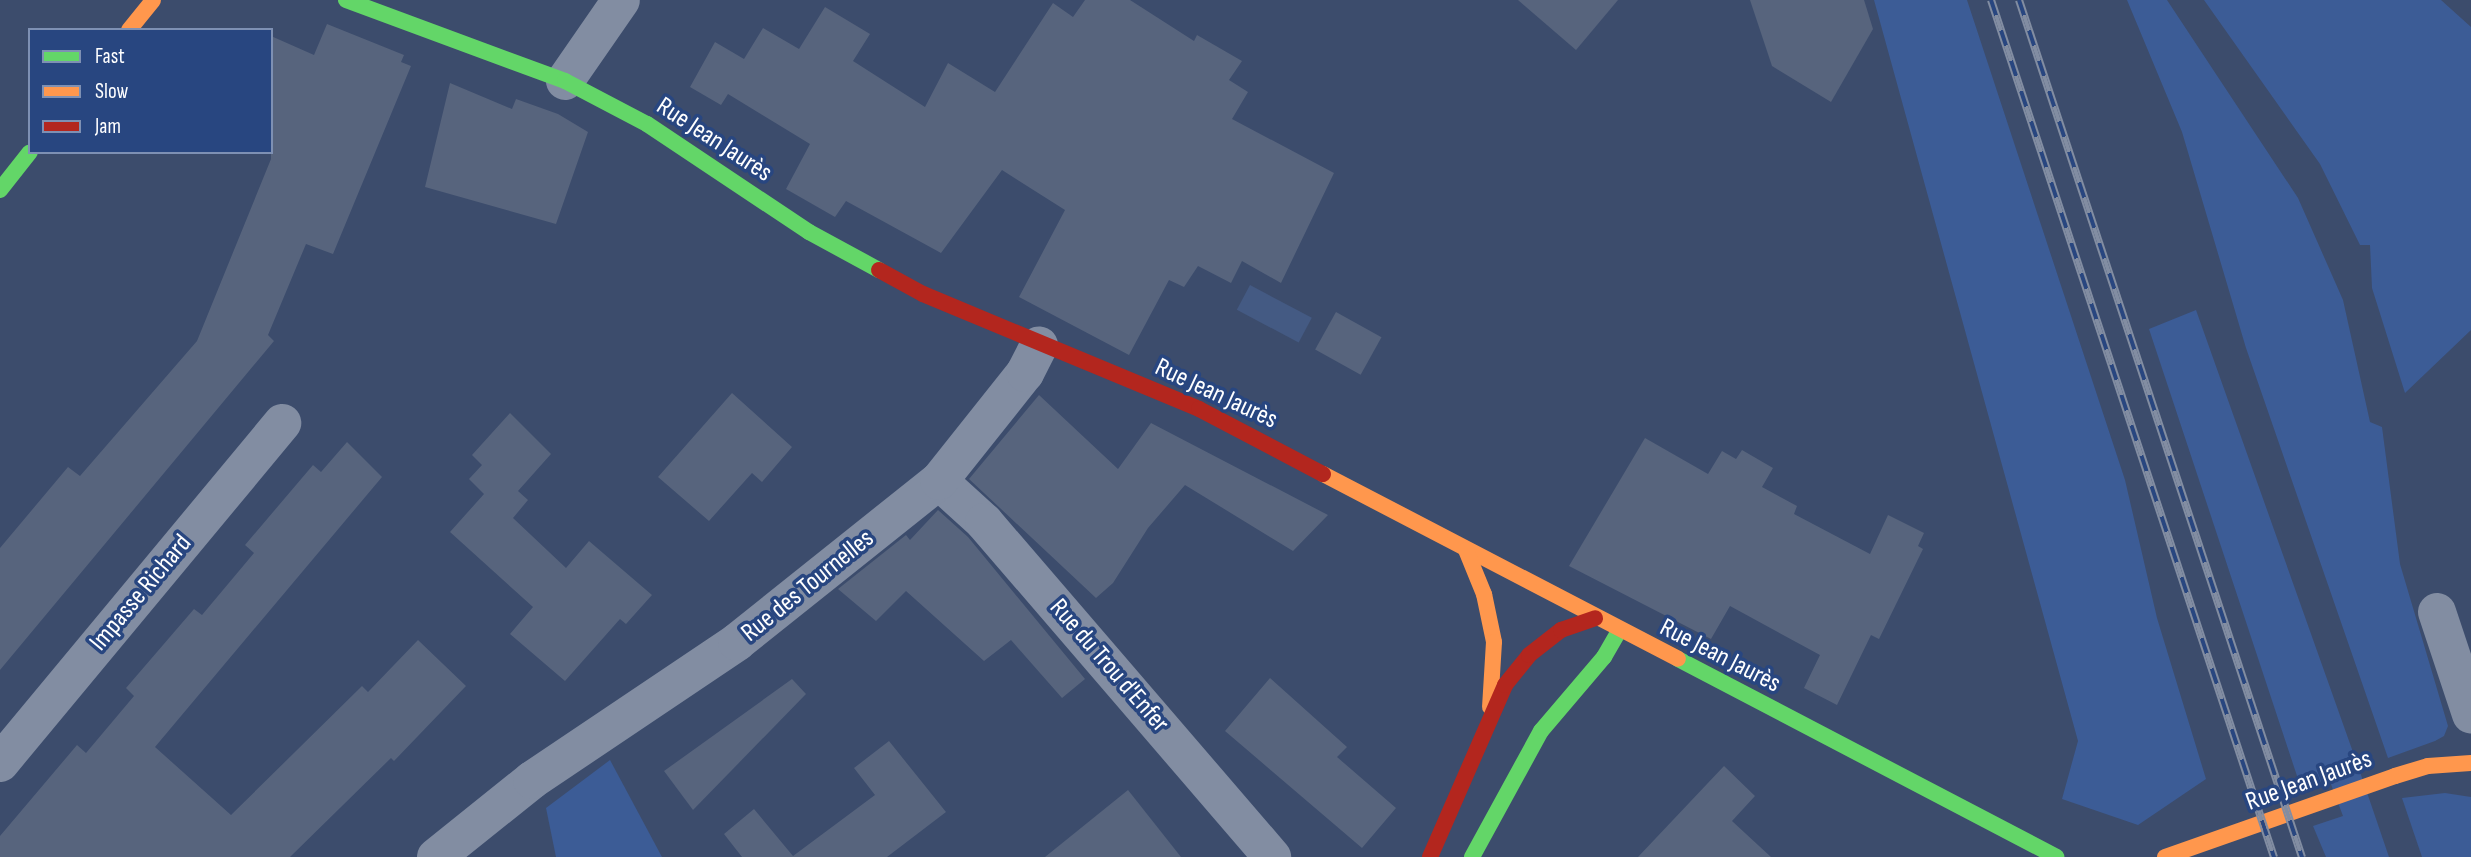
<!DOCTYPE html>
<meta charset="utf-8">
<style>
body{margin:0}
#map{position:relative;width:2471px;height:857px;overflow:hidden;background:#3c4c6c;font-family:"Sofia Sans Condensed",sans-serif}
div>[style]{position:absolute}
.green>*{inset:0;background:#3c5c96}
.water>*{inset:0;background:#445a83;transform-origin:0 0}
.building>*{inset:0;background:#57647d;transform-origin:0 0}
.street>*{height:38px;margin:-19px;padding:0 19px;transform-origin:19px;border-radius:19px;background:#828da2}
.fast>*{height:16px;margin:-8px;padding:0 8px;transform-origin:8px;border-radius:8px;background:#63d668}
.slow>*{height:16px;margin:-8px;padding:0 8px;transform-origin:8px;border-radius:8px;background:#ff974d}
.jam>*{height:16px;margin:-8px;padding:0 8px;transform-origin:8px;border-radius:8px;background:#b3261e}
.rail>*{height:8px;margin-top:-4px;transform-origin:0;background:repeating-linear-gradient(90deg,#284680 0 16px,#828da2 0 32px);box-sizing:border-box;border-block:2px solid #828da2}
span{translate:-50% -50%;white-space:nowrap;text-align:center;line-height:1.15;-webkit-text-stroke:7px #284680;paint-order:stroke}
.street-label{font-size:26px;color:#fff}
.legend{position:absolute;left:28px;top:28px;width:245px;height:126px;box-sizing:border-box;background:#284680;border:2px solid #7e90b3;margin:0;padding:9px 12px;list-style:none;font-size:21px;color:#fff}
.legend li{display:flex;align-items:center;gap:14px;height:35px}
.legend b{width:35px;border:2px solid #7e90b3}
</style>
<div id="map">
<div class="green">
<div style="clip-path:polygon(1874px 0,1967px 0,2125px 480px,2157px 618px,2206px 779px,2138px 825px,2062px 799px,2078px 741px)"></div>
<div style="clip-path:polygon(2127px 0,2167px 0,2298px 198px,2343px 300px,2370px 422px,2382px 427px,2400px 564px,2448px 726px,2444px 736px,2435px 741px,2388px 758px,2246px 348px,2182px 132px)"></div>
<div style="clip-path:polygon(2204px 0,2441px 0,2471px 27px,2471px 330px,2405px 393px,2372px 288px,2370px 245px,2360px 245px,2320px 164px)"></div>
<div style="clip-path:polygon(2196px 310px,2359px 769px,2389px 857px,2326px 857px,2313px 826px,2343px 816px,2329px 779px,2301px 788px,2149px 329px)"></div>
<div style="clip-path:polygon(610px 760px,662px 857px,556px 857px,546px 808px)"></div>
<div style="clip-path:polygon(2445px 793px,2471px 797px,2471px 857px,2422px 857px,2402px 798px)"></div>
</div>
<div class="water">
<div style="left:1250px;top:285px;width:70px;height:28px;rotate:28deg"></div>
</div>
<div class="building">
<div style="clip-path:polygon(1085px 0,1130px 0,1194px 41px,1197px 35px,1242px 61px,1229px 80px,1248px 92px,1232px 119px,1334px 173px,1281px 283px,1242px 261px,1231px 283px,1198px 266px,1184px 287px,1169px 280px,1129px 355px,1019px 297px,1065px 210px,1002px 170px,941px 253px,846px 201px,835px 217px,786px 189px,810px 144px,728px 94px,721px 105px,690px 87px,715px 42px,744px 59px,763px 28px,799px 49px,825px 7px,870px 34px,853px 61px,925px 107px,948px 63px,995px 92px,1053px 3px,1073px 17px)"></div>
<div style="clip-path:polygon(1518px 0,1618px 0,1576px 50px)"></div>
<div style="clip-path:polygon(1750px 0,1864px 0,1873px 29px,1831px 102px,1772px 66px)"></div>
<div style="clip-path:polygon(327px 24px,404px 55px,401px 62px,411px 66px,333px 254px,306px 244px,268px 335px,274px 341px,0 670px,0 548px,68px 467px,80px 476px,197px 341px,271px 159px,271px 36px,314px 55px)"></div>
<div style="clip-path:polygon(450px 83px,512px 109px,516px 99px,558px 114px,588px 132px,556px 224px,425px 187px)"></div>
<div style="left:1336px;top:312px;width:52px;height:43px;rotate:29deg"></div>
<div style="clip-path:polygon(732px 393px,792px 447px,762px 482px,752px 473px,709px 521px,658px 477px)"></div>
<div style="clip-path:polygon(1039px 395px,1118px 469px,1151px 423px,1328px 515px,1293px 551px,1185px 485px,1148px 528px,1113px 583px,1096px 598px,969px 479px)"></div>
<div style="clip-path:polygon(510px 413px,551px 454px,518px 491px,528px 500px,513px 518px,566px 568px,589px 541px,652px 595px,626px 624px,620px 619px,565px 681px,510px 634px,533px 607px,450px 532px,484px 494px,469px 479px,482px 465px,472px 455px)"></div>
<div style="clip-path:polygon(1645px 438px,1708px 474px,1722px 451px,1736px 459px,1742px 450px,1773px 468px,1762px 487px,1797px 506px,1794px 514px,1870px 554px,1888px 515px,1924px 533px,1918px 546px,1923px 549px,1879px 639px,1871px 635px,1837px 705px,1804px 688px,1820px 655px,1730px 606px,1711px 639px,1569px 566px)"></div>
<div style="clip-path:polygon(347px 442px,382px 477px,155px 747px,231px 815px,362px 686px,368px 692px,418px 640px,466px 686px,394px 761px,391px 758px,290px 857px,0 857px,0 836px,77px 745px,86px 753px,134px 696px,126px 688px,194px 609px,202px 615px,254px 553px,245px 545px,313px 465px,321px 472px)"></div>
<div style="clip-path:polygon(938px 510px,968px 537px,1085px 679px,1062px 698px,1011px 640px,984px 661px,906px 591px,876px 621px,838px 589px,906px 535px,910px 540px)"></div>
<div style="clip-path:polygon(1270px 678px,1347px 747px,1337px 757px,1396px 808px,1362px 848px,1225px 731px)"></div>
<div style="clip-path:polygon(792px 679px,806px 694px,693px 810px,664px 771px)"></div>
<div style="clip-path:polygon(889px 741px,946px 812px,887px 857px,742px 857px,724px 834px,754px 809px,793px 856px,875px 795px,854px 768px)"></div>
<div style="clip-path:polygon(1724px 766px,1755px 796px,1732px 821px,1771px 857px,1638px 857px)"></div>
<div style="clip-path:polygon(1128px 790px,1181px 857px,1045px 857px)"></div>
</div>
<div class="street">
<div style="left:565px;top:81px;width:98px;rotate:-55.3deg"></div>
<div style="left:939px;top:481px;width:61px;rotate:42.3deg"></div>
<div style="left:984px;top:522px;width:442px;rotate:49.3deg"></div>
<div style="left:2437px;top:612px;width:108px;rotate:71.6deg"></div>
<div style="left:0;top:763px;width:442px;rotate:-50.3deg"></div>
<div style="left:436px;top:857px;width:123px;rotate:-38.7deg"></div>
<div style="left:532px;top:780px;width:247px;rotate:-33.9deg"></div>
<div style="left:737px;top:642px;width:258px;rotate:-38.6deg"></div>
<div style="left:939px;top:481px;width:138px;rotate:-51.5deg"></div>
<div style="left:1025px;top:373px;width:31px;rotate:-63deg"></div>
</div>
<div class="fast">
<div style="left:346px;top:0;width:233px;rotate:20.3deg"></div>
<div style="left:565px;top:81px;width:93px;rotate:27.7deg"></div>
<div style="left:647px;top:124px;width:195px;rotate:33.7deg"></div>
<div style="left:809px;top:232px;width:80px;rotate:28.5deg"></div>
<div style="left:0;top:190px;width:48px;rotate:-51.7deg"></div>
<div style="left:1678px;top:659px;width:427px;rotate:27.6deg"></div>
<div style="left:1472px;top:857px;width:144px;rotate:-61.3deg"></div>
<div style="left:1541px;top:731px;width:97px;rotate:-49.6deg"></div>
<div style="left:1604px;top:657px;width:30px;rotate:-60deg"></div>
</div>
<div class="slow">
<div style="left:129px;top:30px;width:38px;rotate:-51deg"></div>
<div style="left:1323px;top:474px;width:400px;rotate:27.5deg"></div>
<div style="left:1466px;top:550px;width:48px;rotate:67.8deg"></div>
<div style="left:1484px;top:594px;width:49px;rotate:78.2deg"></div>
<div style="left:1494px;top:642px;width:65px;rotate:93.5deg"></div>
<div style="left:2165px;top:857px;width:244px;rotate:-19.4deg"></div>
<div style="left:2395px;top:776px;width:34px;rotate:-17deg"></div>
<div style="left:2428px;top:766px;width:43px;rotate:-4deg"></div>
</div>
<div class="jam">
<div style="left:879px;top:270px;width:50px;rotate:28.6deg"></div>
<div style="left:923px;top:294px;width:299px;rotate:22.6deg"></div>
<div style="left:1199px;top:409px;width:140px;rotate:27.7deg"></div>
<div style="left:1430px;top:857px;width:188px;rotate:-66.4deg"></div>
<div style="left:1505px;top:685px;width:38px;rotate:-51deg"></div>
<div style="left:1529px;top:655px;width:41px;rotate:-38deg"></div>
<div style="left:1561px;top:630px;width:36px;rotate:-19deg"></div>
</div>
<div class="rail">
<div style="left:1991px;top:0;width:903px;rotate:71.73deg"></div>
<div style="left:2019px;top:0;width:903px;rotate:71.73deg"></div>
</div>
<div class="street-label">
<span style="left:714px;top:140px;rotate:33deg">Rue Jean Jaurès</span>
<span style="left:1216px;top:394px;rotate:25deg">Rue Jean Jaurès</span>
<span style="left:808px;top:586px;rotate:-39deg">Rue des Tournelles</span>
<span style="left:141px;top:593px;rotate:-50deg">Impasse Richard</span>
<span style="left:1720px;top:656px;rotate:27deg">Rue Jean Jaurès</span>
<span style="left:1109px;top:666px;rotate:49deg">Rue du Trou d'Enfer</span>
<span style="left:2309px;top:781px;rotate:-20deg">Rue Jean Jaurès</span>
</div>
<ul class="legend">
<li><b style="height:9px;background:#63d668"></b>Fast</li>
<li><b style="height:9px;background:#ff974d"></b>Slow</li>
<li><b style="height:9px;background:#b3261e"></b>Jam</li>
</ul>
</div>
